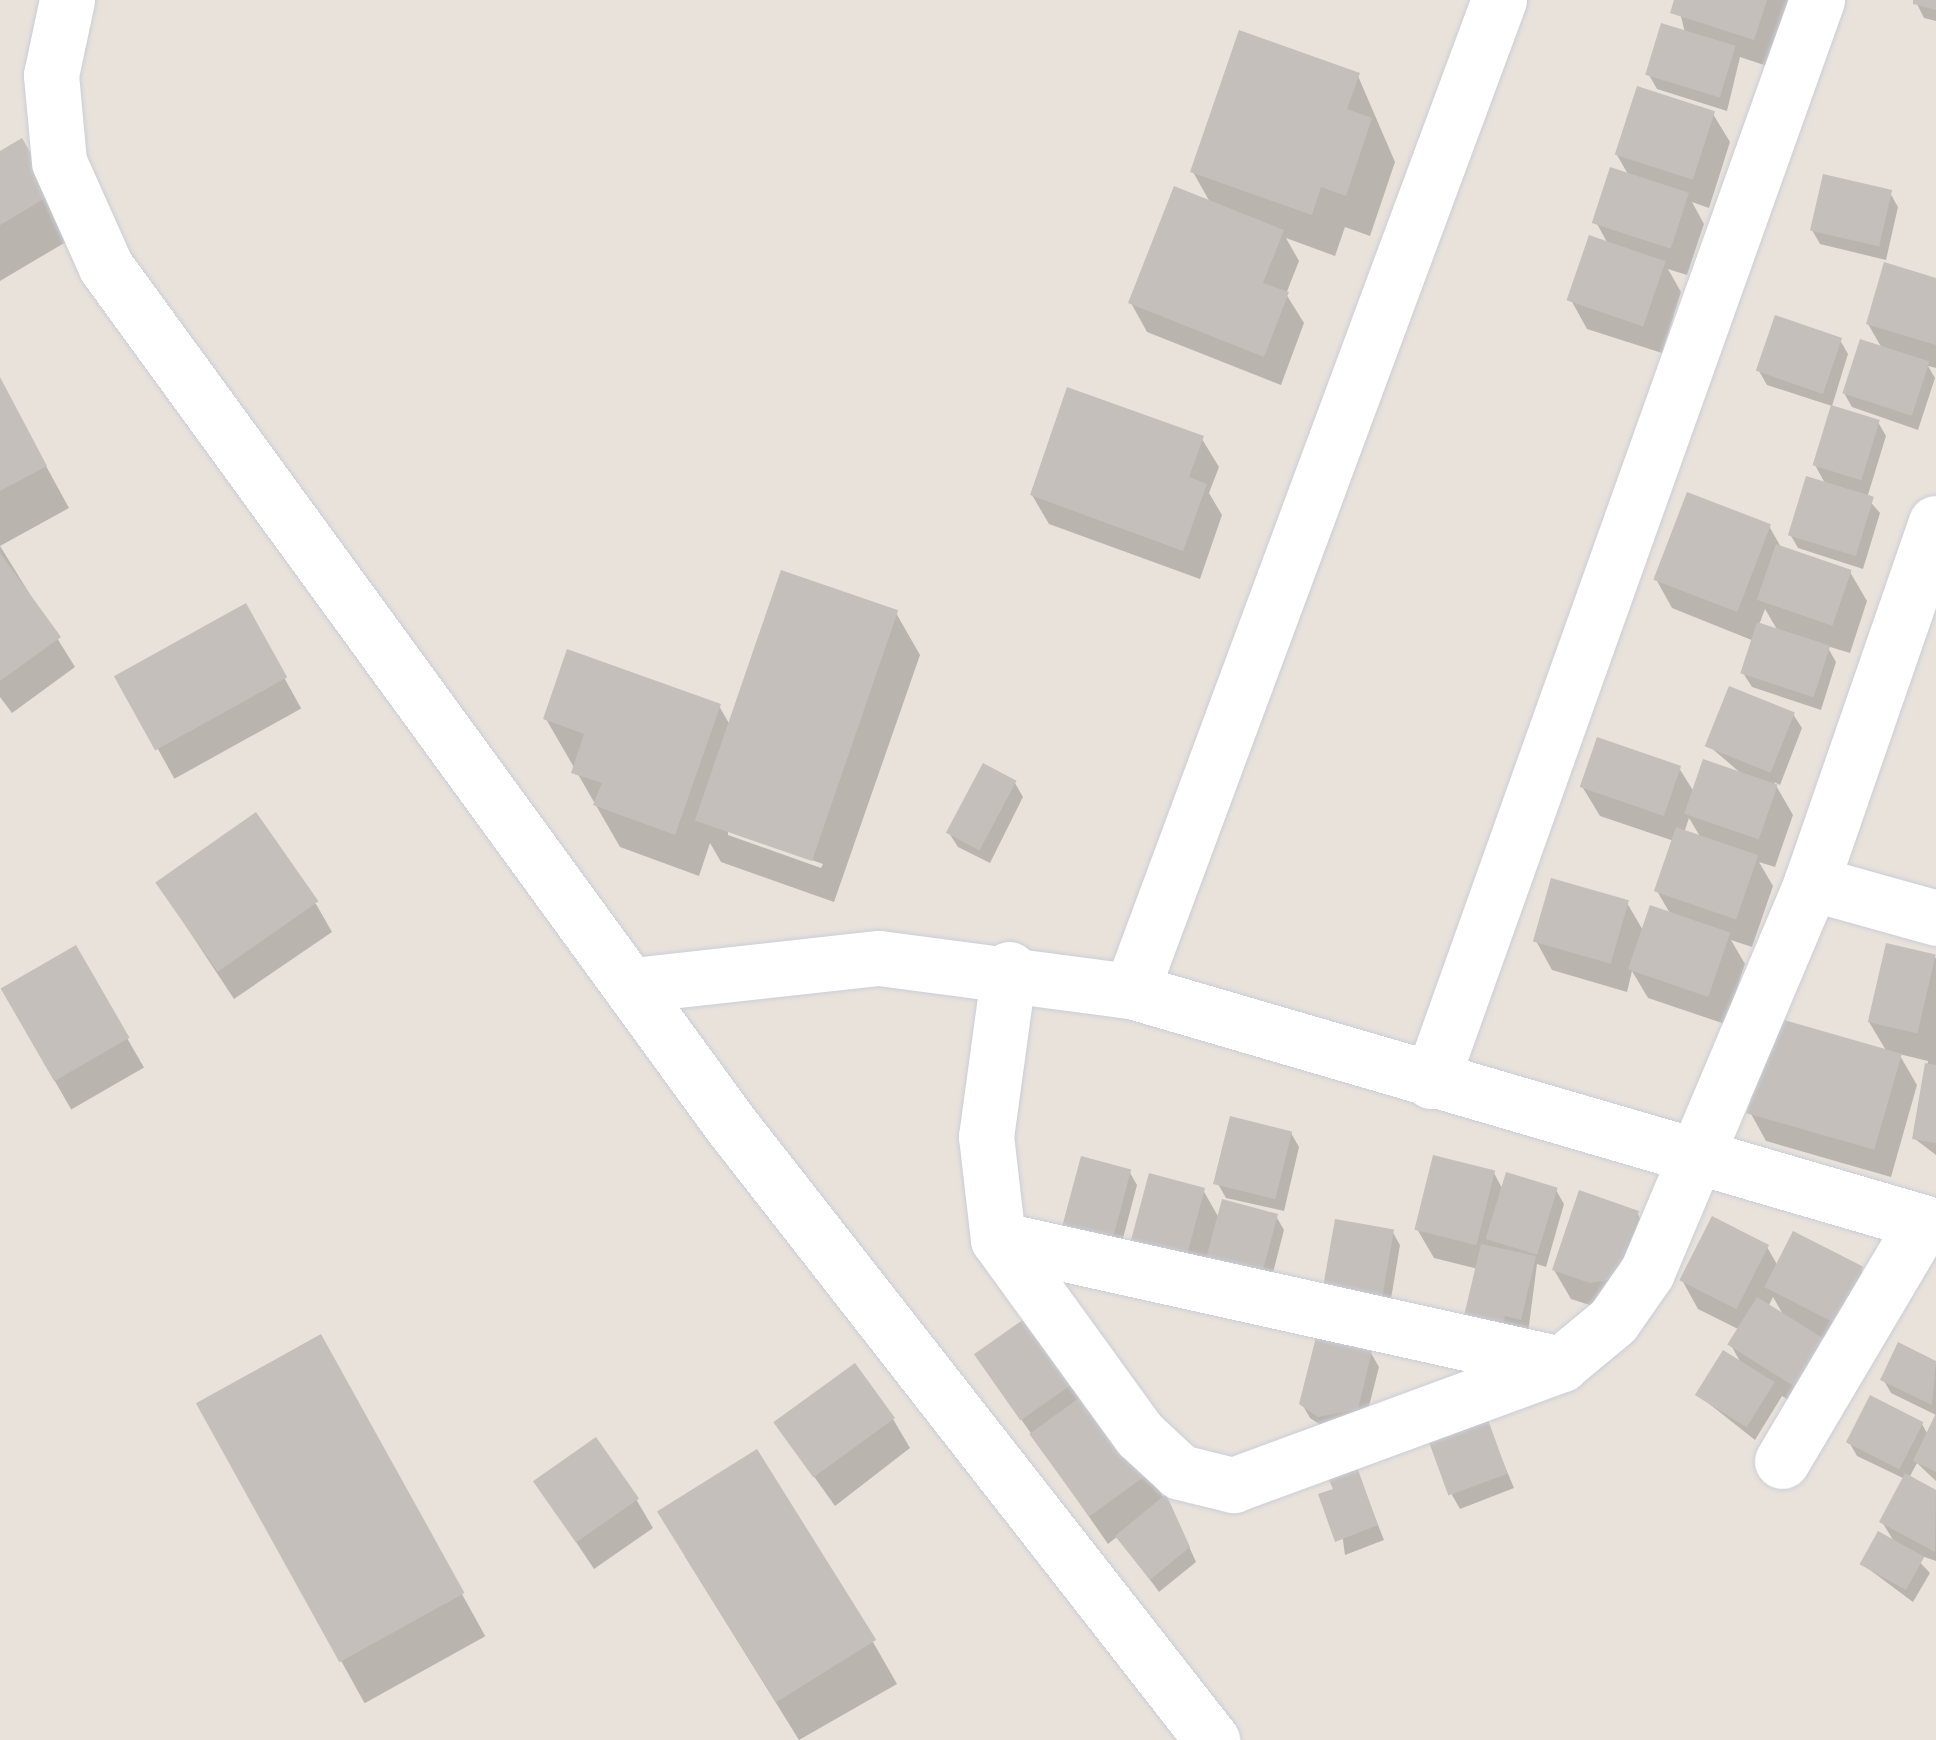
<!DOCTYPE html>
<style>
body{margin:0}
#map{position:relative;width:1936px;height:1740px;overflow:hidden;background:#e9e2db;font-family:Figtree,sans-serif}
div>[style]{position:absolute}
.shadow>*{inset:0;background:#0003;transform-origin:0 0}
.building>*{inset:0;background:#c4bfbb;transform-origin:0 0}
.roads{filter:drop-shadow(0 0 2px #caced8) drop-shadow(0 0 2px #caced8)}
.minor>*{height:55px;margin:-27.5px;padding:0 27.5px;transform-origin:27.5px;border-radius:27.5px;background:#fff}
span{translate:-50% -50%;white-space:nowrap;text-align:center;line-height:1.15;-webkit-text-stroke:9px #fff;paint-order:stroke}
</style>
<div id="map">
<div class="shadow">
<div style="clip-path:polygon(1677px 0,1789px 0,1770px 67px,1740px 57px,1727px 111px,1657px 89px,1649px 75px,1685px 33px)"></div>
<div style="clip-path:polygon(1936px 0,1936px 21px,1924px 18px,1915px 0)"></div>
<div style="clip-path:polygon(1358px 76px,1395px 162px,1370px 236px,1345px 227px,1335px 256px,1286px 238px,1299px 261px,1286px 294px,1304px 323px,1281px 385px,1147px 332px,1131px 303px,1211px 204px,1193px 172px)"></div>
<div style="clip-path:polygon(1713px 114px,1730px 142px,1709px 208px,1692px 202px,1704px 224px,1687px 275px,1668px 269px,1681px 292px,1662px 353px,1587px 329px,1571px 300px,1608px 244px,1596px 222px,1629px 176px,1617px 155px)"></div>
<div style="clip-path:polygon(21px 141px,76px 236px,0 281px,0 153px)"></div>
<div style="clip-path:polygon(1890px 193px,1898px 207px,1886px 260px,1820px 244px,1812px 230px)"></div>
<div style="clip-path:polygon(1936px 281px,1936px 368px,1928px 366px,1935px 378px,1918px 430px,1852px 407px,1844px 393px,1883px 350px,1868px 324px)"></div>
<div style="clip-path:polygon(1840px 340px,1848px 354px,1832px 406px,1767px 385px,1759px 371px)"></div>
<div style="clip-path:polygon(0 382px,69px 508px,0 546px,75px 667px,12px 713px,0 697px)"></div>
<div style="clip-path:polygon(1878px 422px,1886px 436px,1867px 498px,1880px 513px,1863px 569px,1798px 548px,1790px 534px,1826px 485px,1815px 465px)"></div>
<div style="clip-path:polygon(1202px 439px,1219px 467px,1209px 493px,1222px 515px,1200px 579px,1049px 524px,1032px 495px)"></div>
<div style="clip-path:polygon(evenodd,1769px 526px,1782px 549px,1850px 572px,1867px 601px,1850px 653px,1827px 646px,1836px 662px,1821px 710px,1752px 687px,1743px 673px,1754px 641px,1672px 608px,1656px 579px,1769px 526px,1765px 609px,1772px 621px,1778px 631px,1759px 625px,1765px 609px)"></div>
<div style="left:245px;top:607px;width:116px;height:145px;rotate:61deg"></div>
<div style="clip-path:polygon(evenodd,896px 613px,920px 655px,834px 902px,721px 862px,710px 843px,699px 876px,620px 847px,546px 719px,719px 706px,730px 725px,896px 613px,728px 830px,823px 864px,821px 868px,728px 835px,728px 830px)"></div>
<div style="clip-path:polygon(evenodd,1793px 714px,1802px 728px,1780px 785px,1774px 782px,1793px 815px,1775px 867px,1759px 862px,1773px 886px,1752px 947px,1731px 940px,1745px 964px,1725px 1024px,1648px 998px,1632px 971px,1627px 992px,1552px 970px,1536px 941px,1627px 903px,1644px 932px,1671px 915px,1657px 891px,1674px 841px,1600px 816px,1583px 788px,1679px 768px,1694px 792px,1743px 775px,1709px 746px,1793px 714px,1689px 818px,1701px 838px,1684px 833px,1689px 818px)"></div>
<div style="clip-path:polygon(1015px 783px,1023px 797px,990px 863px,958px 847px,949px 833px)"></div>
<div style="clip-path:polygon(158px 884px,316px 904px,332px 932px,234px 999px)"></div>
<div style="clip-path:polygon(1888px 946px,1936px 958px,1936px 1155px,1915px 1139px,1928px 1061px,1899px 1054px,1917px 1085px,1891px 1177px,1766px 1141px,1750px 1112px,1887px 1052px,1869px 1022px)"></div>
<div style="left:75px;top:948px;width:138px;height:84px;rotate:60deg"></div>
<div style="clip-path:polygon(1291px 1133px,1299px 1147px,1284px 1211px,1226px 1198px,1218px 1184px)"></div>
<div style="clip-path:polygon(1129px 1171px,1137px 1185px,1117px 1261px,1072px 1249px)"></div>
<div style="clip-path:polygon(1494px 1173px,1503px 1190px,1556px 1190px,1564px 1204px,1546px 1267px,1537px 1264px,1528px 1333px,1509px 1342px,1478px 1269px,1434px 1258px,1417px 1229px)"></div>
<div style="clip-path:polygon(1203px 1190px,1219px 1218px,1276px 1216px,1284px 1230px,1268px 1292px,1146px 1289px)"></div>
<div style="clip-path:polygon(1637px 1213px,1654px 1242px,1608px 1311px,1571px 1299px,1554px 1270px)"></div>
<div style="clip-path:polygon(1337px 1222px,1392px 1231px,1400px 1245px,1389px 1311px)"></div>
<div style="clip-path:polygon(evenodd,1767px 1247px,1778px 1266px,1861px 1269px,1877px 1297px,1850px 1351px,1818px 1339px,1822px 1421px,1782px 1396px,1755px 1440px,1698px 1395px,1742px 1365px,1731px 1345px,1740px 1330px,1698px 1309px,1682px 1280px,1767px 1247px,1773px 1297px,1785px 1318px,1768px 1307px,1773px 1297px)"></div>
<div style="clip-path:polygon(1037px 1313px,1173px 1511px,1196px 1562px,1159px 1592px,1118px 1536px,1108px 1544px,977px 1356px)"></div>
<div style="left:320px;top:1338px;width:341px;height:138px;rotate:61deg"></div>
<div style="clip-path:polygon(1899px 1346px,1936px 1364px,1936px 1415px,1891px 1393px,1883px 1379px)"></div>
<div style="clip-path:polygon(1371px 1353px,1379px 1367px,1365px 1422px,1328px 1430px,1310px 1418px,1302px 1404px)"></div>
<div style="clip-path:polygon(1482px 1412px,1514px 1488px,1460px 1509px,1452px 1495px)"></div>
<div style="clip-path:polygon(893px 1419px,910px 1448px,835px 1506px,778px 1426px)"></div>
<div style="clip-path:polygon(1936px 1419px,1936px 1481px,1917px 1463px,1909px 1478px,1936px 1493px,1936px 1561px,1910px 1552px,1930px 1573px,1913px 1602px,1862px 1564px,1895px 1543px,1882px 1522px,1905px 1479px,1857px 1456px,1849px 1442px,1922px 1424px,1928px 1435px)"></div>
<div style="clip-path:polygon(1356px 1470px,1384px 1540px,1345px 1555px,1336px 1490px)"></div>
<div style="clip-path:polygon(536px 1482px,636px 1499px,653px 1528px,594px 1569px)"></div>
<div style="clip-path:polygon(684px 1555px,873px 1642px,897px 1684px,799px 1740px)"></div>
</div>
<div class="building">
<div style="clip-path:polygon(1674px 0,1767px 0,1754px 40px,1670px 13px)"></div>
<div style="clip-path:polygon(1913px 0,1936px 0,1936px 10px,1913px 4px)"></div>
<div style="left:1661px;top:23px;width:78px;height:54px;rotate:17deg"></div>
<div style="clip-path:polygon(1239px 30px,1360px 73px,1347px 109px,1372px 118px,1346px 196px,1321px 187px,1312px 215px,1190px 172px)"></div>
<div style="left:1637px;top:86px;width:82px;height:72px;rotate:18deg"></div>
<div style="clip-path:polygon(22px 138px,54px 193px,0 225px,0 151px)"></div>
<div style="left:1610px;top:167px;width:83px;height:59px;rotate:18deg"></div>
<div style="left:1823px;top:174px;width:71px;height:58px;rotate:13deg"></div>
<div style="clip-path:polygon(1174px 186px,1284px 230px,1263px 283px,1289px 292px,1264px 357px,1128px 303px)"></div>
<div style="left:1589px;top:235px;width:81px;height:69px;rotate:19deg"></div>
<div style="clip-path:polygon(1884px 262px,1936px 278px,1936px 345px,1866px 324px)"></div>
<div style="left:1775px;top:315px;width:71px;height:59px;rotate:19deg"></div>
<div style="left:1860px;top:339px;width:73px;height:57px;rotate:18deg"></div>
<div style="clip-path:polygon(0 377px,47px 466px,0 491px)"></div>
<div style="clip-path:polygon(1067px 387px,1204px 436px,1189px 477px,1207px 484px,1183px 551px,1030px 495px)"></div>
<div style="left:1831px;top:405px;width:51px;height:63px;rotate:17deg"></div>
<div style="left:1806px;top:476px;width:71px;height:62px;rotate:17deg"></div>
<div style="left:1687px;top:492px;width:90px;height:94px;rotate:21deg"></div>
<div style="left:1776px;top:544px;width:80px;height:59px;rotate:19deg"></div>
<div style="clip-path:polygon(0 553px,61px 637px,0 681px)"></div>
<div style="left:781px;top:570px;width:124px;height:265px;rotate:19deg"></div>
<div style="left:246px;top:603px;width:85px;height:151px;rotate:61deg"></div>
<div style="left:1757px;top:622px;width:77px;height:54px;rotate:18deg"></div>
<div style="clip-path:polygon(567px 649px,721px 704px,675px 835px,593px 805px,602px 783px,571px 773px,584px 734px,543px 719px)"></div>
<div style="left:1729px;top:686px;width:71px;height:65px;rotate:22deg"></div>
<div style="left:1597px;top:737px;width:89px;height:53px;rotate:19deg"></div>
<div style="left:1703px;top:759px;width:79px;height:58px;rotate:19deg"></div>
<div style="left:983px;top:763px;width:38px;height:79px;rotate:28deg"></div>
<div style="left:256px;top:812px;width:109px;height:123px;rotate:55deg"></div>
<div style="left:1676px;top:827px;width:87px;height:68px;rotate:19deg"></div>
<div style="left:1551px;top:878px;width:81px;height:66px;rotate:16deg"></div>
<div style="left:1650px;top:905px;width:85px;height:68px;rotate:19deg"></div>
<div style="left:1886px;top:943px;width:51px;height:81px;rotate:13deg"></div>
<div style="left:76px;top:945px;width:107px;height:87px;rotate:60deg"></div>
<div style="left:1774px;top:1017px;width:133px;height:100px;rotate:16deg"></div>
<div style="clip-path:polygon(1925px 1063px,1936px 1065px,1936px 1143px,1912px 1139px)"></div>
<div style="left:1230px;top:1116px;width:64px;height:70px;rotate:14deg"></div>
<div style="left:1433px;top:1155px;width:64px;height:77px;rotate:14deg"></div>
<div style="left:1081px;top:1156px;width:52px;height:81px;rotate:15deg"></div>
<div style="left:1506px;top:1172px;width:54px;height:70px;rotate:17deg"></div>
<div style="left:1149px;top:1173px;width:58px;height:90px;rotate:15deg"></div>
<div style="clip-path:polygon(1579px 1190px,1639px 1211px,1615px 1279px,1590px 1283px,1552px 1270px)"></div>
<div style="left:1222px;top:1199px;width:58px;height:68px;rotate:15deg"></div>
<div style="left:1712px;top:1216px;width:64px;height:72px;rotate:27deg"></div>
<div style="left:1335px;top:1219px;width:60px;height:70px;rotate:10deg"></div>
<div style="left:1793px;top:1231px;width:79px;height:63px;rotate:27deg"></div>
<div style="clip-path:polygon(1481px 1244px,1536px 1256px,1521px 1320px,1505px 1316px,1502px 1329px,1463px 1320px)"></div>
<div style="left:1757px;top:1297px;width:91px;height:56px;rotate:32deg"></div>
<div style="left:1037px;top:1310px;width:81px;height:77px;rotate:55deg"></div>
<div style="left:321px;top:1334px;width:296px;height:143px;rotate:61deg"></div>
<div style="clip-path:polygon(1316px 1337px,1372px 1351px,1358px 1409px,1318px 1417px,1299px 1404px)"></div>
<div style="clip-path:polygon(1898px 1342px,1936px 1361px,1932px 1405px,1880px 1380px)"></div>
<div style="left:1723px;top:1350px;width:61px;height:53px;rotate:32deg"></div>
<div style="left:855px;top:1363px;width:68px;height:101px;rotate:54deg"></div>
<div style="left:1090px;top:1390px;width:102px;height:75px;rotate:54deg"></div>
<div style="left:1870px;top:1395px;width:60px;height:53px;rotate:27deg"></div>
<div style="left:1484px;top:1409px;width:69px;height:63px;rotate:70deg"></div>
<div style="clip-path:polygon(1936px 1413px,1936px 1472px,1913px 1461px)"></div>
<div style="left:596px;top:1437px;width:75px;height:77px;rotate:55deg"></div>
<div style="left:757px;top:1449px;width:225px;height:118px;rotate:58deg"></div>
<div style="clip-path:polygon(1357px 1467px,1378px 1525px,1335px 1542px,1318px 1494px,1333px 1489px,1328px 1478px)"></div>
<div style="clip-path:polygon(1905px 1473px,1936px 1490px,1935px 1552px,1879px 1522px)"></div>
<div style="clip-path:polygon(1166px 1494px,1190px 1547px,1150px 1580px,1115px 1536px)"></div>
<div style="left:1878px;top:1531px;width:53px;height:38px;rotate:29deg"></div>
</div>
<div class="roads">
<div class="minor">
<div style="left:67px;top:0;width:77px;rotate:102deg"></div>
<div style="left:51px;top:75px;width:87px;rotate:84.7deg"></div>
<div style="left:59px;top:162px;width:115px;rotate:65.9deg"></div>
<div style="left:106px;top:267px;width:1062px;rotate:53.93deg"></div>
<div style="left:731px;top:1125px;width:781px;rotate:51.97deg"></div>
<div style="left:1811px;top:883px;width:130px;rotate:15.6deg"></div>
<div style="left:1009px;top:969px;width:169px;rotate:97.8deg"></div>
<div style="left:986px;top:1136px;width:104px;rotate:83.4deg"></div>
<div style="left:998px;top:1239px;width:242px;rotate:54.1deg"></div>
<div style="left:1140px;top:1435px;width:54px;rotate:42.8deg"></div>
<div style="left:1180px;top:1472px;width:55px;rotate:13.8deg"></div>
<div style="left:1233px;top:1485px;width:350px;rotate:-20.2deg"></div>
<div style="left:1561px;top:1364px;width:67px;rotate:-39.6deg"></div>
<div style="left:1613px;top:1321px;width:60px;rotate:-55.2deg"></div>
<div style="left:1647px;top:1272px;width:422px;rotate:-67.1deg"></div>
<div style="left:1811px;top:883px;width:381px;rotate:-70.9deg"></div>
<div style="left:633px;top:985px;width:247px;rotate:-6.3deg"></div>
<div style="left:879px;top:958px;width:254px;rotate:7.5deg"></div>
<div style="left:1131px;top:991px;width:839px;rotate:16.27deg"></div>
<div style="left:1131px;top:991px;width:1057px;rotate:-69.63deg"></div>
<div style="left:1431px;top:1081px;width:1148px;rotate:-70.35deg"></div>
<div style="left:998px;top:1239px;width:577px;rotate:12.52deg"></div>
<div style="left:1782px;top:1461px;width:277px;rotate:-59.4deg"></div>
</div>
</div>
</div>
